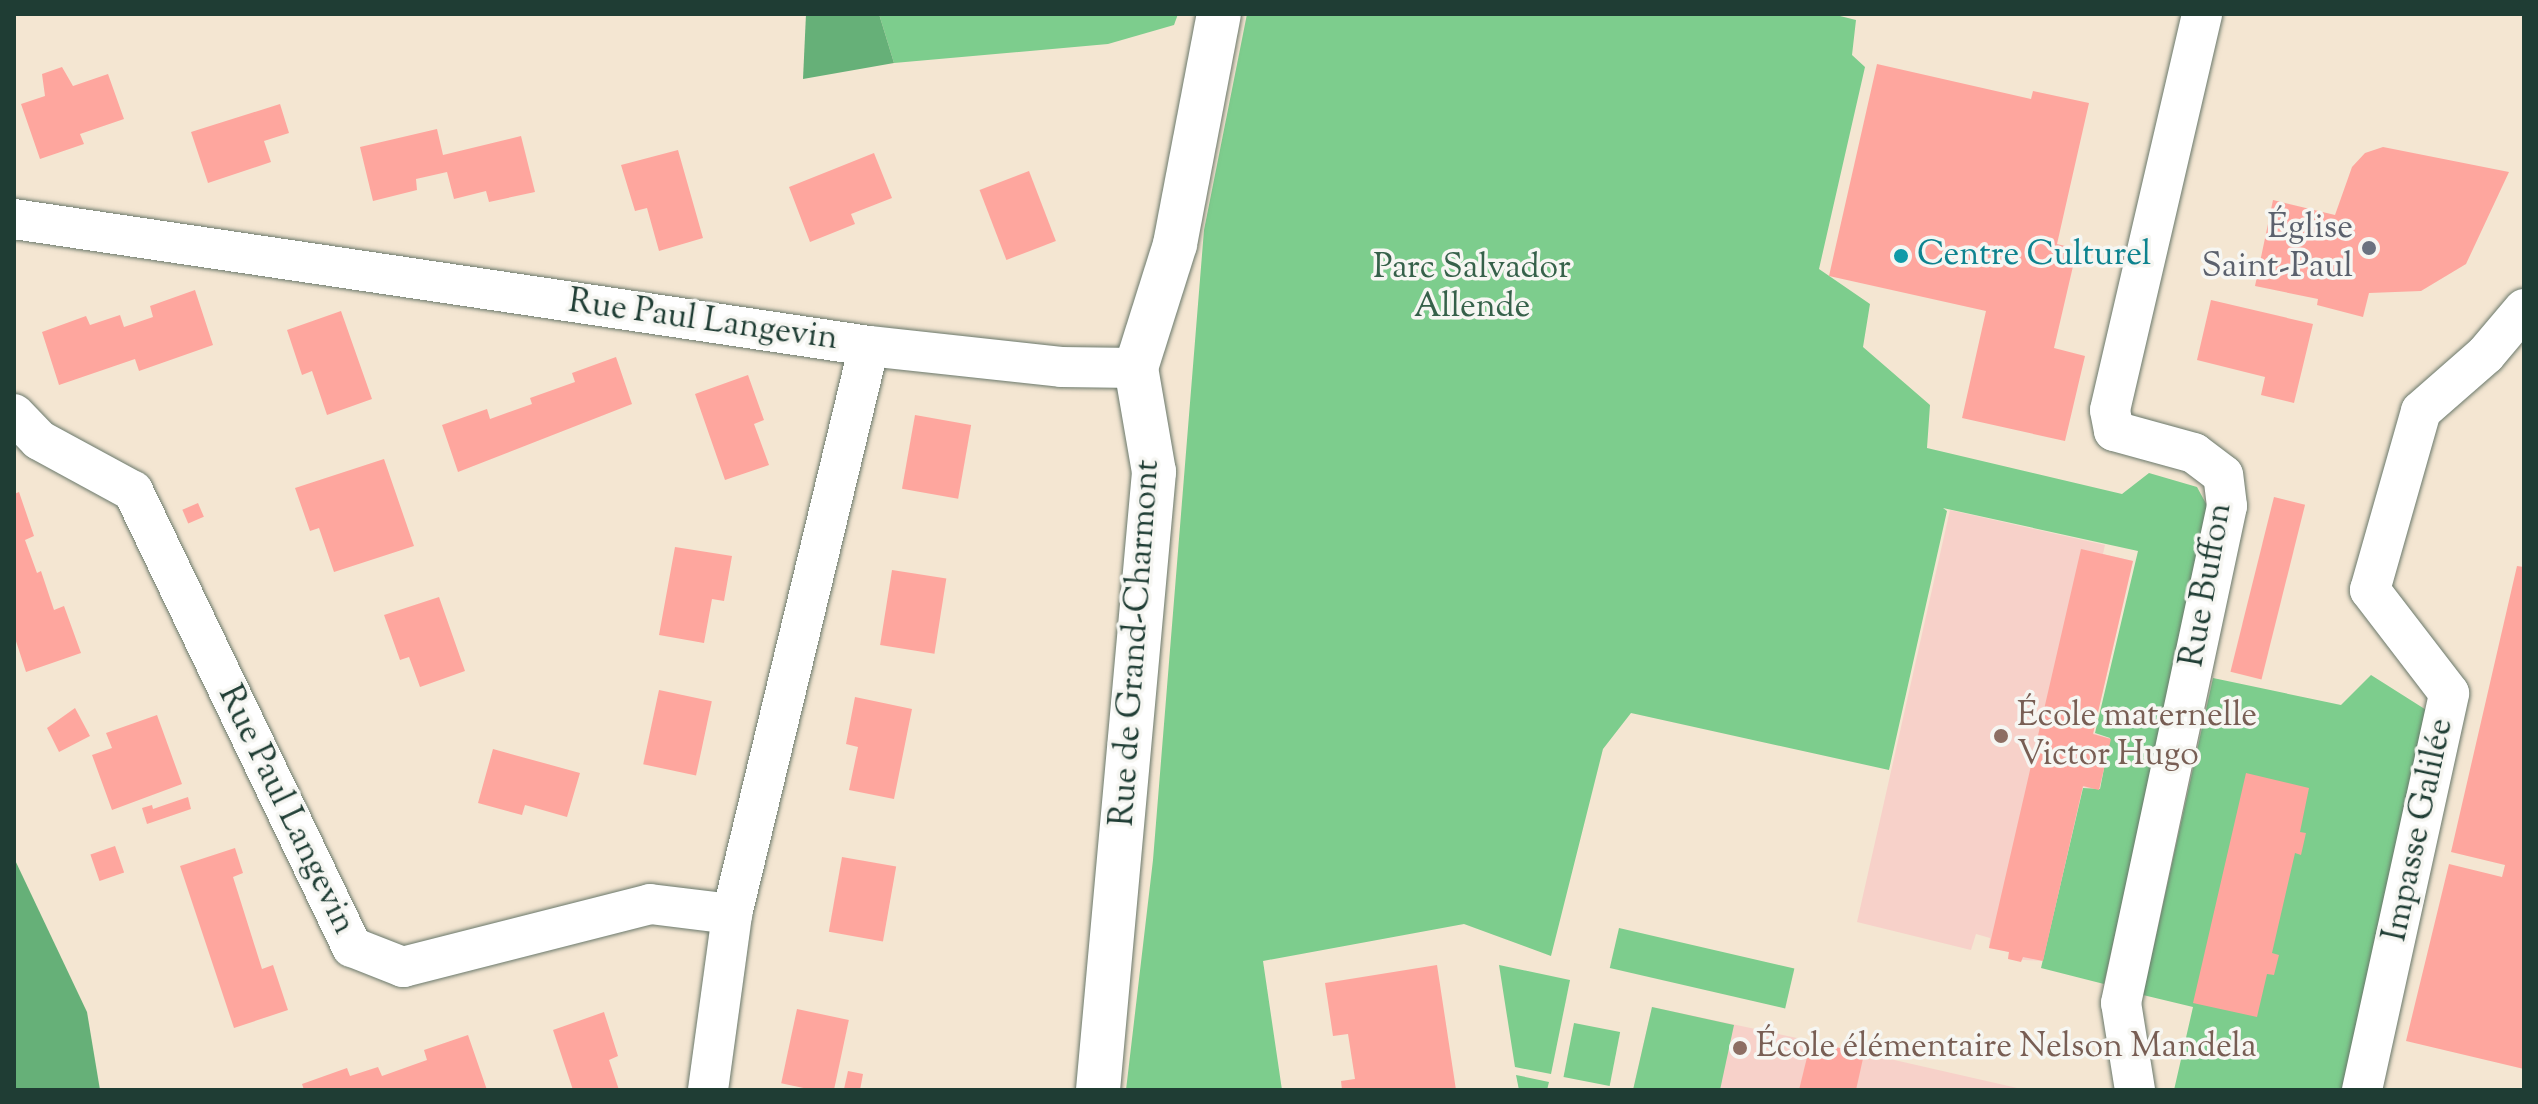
<!DOCTYPE html>
<meta charset="utf-8">
<style>
body{margin:0}
#map{position:relative;width:2538px;height:1104px;overflow:hidden;background:#f4e6d2;font-family:"Sorts Mill Goudy",serif}
div>[style]{position:absolute}
.built>*{inset:0;background:#f7d1c9}
.green>*{inset:0;background:#7dcd8d;transform-origin:0 0}
.forest>*{inset:0;background:#66b078}
.building>*{inset:0;background:#fea69e;transform-origin:0 0}
.roads{filter:drop-shadow(0 0 2px #6a786b) drop-shadow(0 0 2px #6a786b)}
.street>*{height:40px;margin:-20px;padding:0 20px;transform-origin:20px;border-radius:20px;background:#fff}
.secondary>*{height:44px;margin:-22px;padding:0 22px;transform-origin:22px;border-radius:22px;background:#fff}
.dots>*{width:22px;height:22px;translate:-50% -50%;box-sizing:border-box;border:4px solid #f6f6f2;border-radius:50%}
span{translate:-50% -50%;white-space:nowrap;text-align:center;line-height:1.15;-webkit-text-stroke:7px #f6f6f2;paint-order:stroke}
.worship-label{font-size:34px;color:#5b616d}
.right{translate:-100% -50%;text-align:right}
.culture-label{font-size:34px;color:#0d838f}
.left{translate:0 -50%;text-align:left}
.park-label{font-size:34px;color:#36614a}
.street-label{font-size:34px;color:#1f3d34}
.education-label{font-size:34px;color:#785e54}
.frame{position:absolute;inset:0;border:16px solid #1f3d34;pointer-events:none}
</style>
<div id="map">
<div class="built">
<div style="clip-path:polygon(1950px 510px,2105px 545px,2103px 554px,2133px 561px,2093px 733px,2111px 739px,2099px 790px,2083px 787px,2043px 961px,2008px 959px,2009px 952px,1989px 948px,1990px 938px,1976px 934px,1971px 950px,1857px 922px)"></div>
<div style="clip-path:polygon(1652px 1007px,1811px 1041px,2026px 1090px,1633px 1090px)"></div>
</div>
<div class="green">
<div style="clip-path:polygon(879px 14px,1178px 14px,1174px 25px,1108px 44px,894px 63px)"></div>
<div style="clip-path:polygon(1247px 14px,1832px 14px,1856px 20px,1852px 55px,1865px 67px,1819px 269px,1870px 304px,1863px 347px,1930px 405px,1927px 448px,2122px 494px,2149px 473px,2197px 487px,2210px 511px,2104px 984px,2041px 968px,2083px 788px,2100px 789px,2110px 738px,2095px 733px,2138px 551px,1943px 508px,1947px 511px,1889px 770px,1631px 713px,1603px 749px,1551px 956px,1464px 924px,1263px 961px,1282px 1090px,1126px 1090px,1153px 860px,1204px 230px)"></div>
<div style="clip-path:polygon(2371px 675px,2431px 713px,2342px 1090px,2174px 1090px,2193px 1007px,2143px 995px,2213px 678px,2341px 705px)"></div>
<div style="left:1619px;top:928px;width:180px;height:41px;rotate:13deg"></div>
<div style="clip-path:polygon(1499px 965px,1570px 980px,1551px 1074px,1515px 1067px)"></div>
<div style="clip-path:polygon(1652px 1007px,1734px 1025px,1720px 1090px,1633px 1090px)"></div>
<div style="left:1574px;top:1023px;width:47px;height:55px;rotate:11deg"></div>
<div style="clip-path:polygon(1516px 1075px,1549px 1082px,1547px 1090px,1519px 1090px)"></div>
</div>
<div class="forest">
<div style="clip-path:polygon(806px 14px,879px 14px,894px 63px,803px 79px)"></div>
<div style="clip-path:polygon(14px 858px,87px 1012px,100px 1090px,14px 1090px)"></div>
</div>
<div class="building">
<div style="clip-path:polygon(1877px 64px,2031px 99px,2033px 91px,2089px 103px,2057px 244px,2077px 249px,2054px 348px,2085px 356px,2065px 441px,1962px 418px,1986px 311px,1829px 276px)"></div>
<div style="clip-path:polygon(62px 67px,73px 86px,108px 74px,124px 119px,80px 134px,84px 144px,40px 159px,21px 104px,45px 96px,42px 74px)"></div>
<div style="clip-path:polygon(280px 104px,289px 133px,264px 141px,271px 162px,208px 183px,191px 132px)"></div>
<div style="clip-path:polygon(437px 129px,443px 155px,521px 136px,535px 192px,489px 202px,486px 191px,454px 199px,447px 172px,416px 179px,417px 190px,373px 201px,360px 147px)"></div>
<div style="clip-path:polygon(2383px 147px,2509px 172px,2466px 264px,2421px 291px,2369px 293px,2363px 317px,2317px 305px,2318px 299px,2255px 286px,2273px 200px,2335px 215px,2352px 167px,2365px 153px)"></div>
<div style="clip-path:polygon(678px 150px,703px 238px,659px 251px,647px 208px,635px 211px,621px 165px)"></div>
<div style="clip-path:polygon(874px 153px,892px 198px,851px 214px,855px 224px,810px 242px,789px 187px)"></div>
<div style="left:1029px;top:171px;width:75px;height:53px;rotate:69deg"></div>
<div style="clip-path:polygon(195px 290px,213px 345px,139px 371px,135px 359px,59px 385px,42px 332px,86px 316px,90px 325px,120px 315px,124px 327px,153px 317px,150px 306px)"></div>
<div style="clip-path:polygon(2211px 300px,2313px 324px,2294px 403px,2261px 395px,2265px 377px,2197px 360px)"></div>
<div style="clip-path:polygon(341px 311px,372px 399px,327px 415px,312px 371px,302px 375px,287px 330px)"></div>
<div style="clip-path:polygon(616px 357px,632px 404px,458px 472px,442px 425px,487px 409px,490px 419px,532px 404px,530px 398px,575px 382px,572px 373px)"></div>
<div style="clip-path:polygon(748px 375px,764px 420px,754px 424px,769px 465px,725px 480px,695px 394px)"></div>
<div style="left:915px;top:415px;width:57px;height:75px;rotate:10deg"></div>
<div style="clip-path:polygon(384px 459px,414px 546px,334px 572px,319px 528px,310px 531px,295px 488px)"></div>
<div style="clip-path:polygon(19px 492px,34px 536px,25px 540px,37px 573px,41px 571px,54px 610px,64px 606px,81px 653px,26px 672px,14px 635px,14px 494px)"></div>
<div style="left:2274px;top:497px;width:32px;height:180px;rotate:14deg"></div>
<div style="left:198px;top:503px;width:15px;height:17px;rotate:67deg"></div>
<div style="clip-path:polygon(675px 547px,732px 556px,724px 601px,712px 599px,704px 643px,659px 635px)"></div>
<div style="clip-path:polygon(2081px 549px,2133px 561px,2093px 734px,2111px 739px,2099px 790px,2083px 786px,2043px 961px,2023px 957px,2021px 962px,2008px 959px,2009px 952px,1989px 948px)"></div>
<div style="clip-path:polygon(2517px 566px,2524px 567px,2524px 1069px,2406px 1041px,2449px 864px,2502px 877px,2505px 865px,2451px 852px)"></div>
<div style="left:892px;top:570px;width:55px;height:76px;rotate:9deg"></div>
<div style="clip-path:polygon(439px 597px,465px 671px,420px 687px,409px 657px,400px 660px,384px 615px)"></div>
<div style="left:659px;top:690px;width:54px;height:76px;rotate:12deg"></div>
<div style="clip-path:polygon(855px 697px,912px 709px,894px 799px,849px 790px,858px 747px,846px 744px)"></div>
<div style="clip-path:polygon(75px 708px,90px 736px,59px 752px,47px 728px)"></div>
<div style="clip-path:polygon(157px 715px,182px 784px,112px 810px,92px 755px,112px 748px,106px 733px)"></div>
<div style="clip-path:polygon(493px 749px,580px 773px,567px 817px,525px 805px,522px 815px,478px 803px)"></div>
<div style="clip-path:polygon(2246px 773px,2309px 788px,2300px 832px,2306px 833px,2301px 855px,2295px 853px,2272px 953px,2279px 955px,2274px 975px,2267px 974px,2257px 1017px,2193px 1003px)"></div>
<div style="clip-path:polygon(188px 797px,191px 809px,147px 824px,142px 808px,152px 805px,153px 809px)"></div>
<div style="left:115px;top:846px;width:28px;height:26px;rotate:71deg"></div>
<div style="clip-path:polygon(235px 848px,243px 873px,233px 877px,262px 969px,273px 965px,288px 1010px,234px 1028px,180px 866px)"></div>
<div style="left:842px;top:857px;width:55px;height:76px;rotate:10deg"></div>
<div style="clip-path:polygon(1437px 965px,1456px 1090px,1342px 1090px,1341px 1081px,1355px 1079px,1348px 1034px,1333px 1036px,1325px 983px)"></div>
<div style="left:797px;top:1009px;width:53px;height:76px;rotate:12deg"></div>
<div style="clip-path:polygon(604px 1012px,618px 1056px,609px 1060px,619px 1090px,573px 1090px,553px 1030px)"></div>
<div style="clip-path:polygon(468px 1035px,487px 1090px,304px 1090px,302px 1084px,347px 1068px,350px 1076px,378px 1067px,382px 1076px,427px 1060px,424px 1050px)"></div>
<div style="clip-path:polygon(1811px 1041px,1864px 1054px,1856px 1090px,1799px 1090px)"></div>
<div style="clip-path:polygon(848px 1071px,863px 1074px,860px 1090px,844px 1089px)"></div>
</div>
<div class="roads">
<div class="street">
<div style="left:14px;top:219px;width:864px;rotate:8.45deg"></div>
<div style="left:869px;top:346px;width:193px;rotate:6.2deg"></div>
<div style="left:1061px;top:367px;width:75px;rotate:0.8deg"></div>
<div style="left:14px;top:414px;width:36px;rotate:46deg"></div>
<div style="left:39px;top:440px;width:107px;rotate:28.5deg"></div>
<div style="left:133px;top:491px;width:506px;rotate:64.35deg"></div>
<div style="left:352px;top:947px;width:55px;rotate:21.4deg"></div>
<div style="left:403px;top:967px;width:255px;rotate:-14.3deg"></div>
<div style="left:650px;top:904px;width:83px;rotate:7deg"></div>
<div style="left:708px;top:1090px;width:178px;rotate:-82.2deg"></div>
<div style="left:732px;top:914px;width:584px;rotate:-76.44deg"></div>
<div style="left:2135px;top:1090px;width:88px;rotate:-99.1deg"></div>
<div style="left:2121px;top:1003px;width:508px;rotate:-77.96deg"></div>
<div style="left:2227px;top:506px;width:31px;rotate:-97deg"></div>
<div style="left:2223px;top:475px;width:36px;rotate:-143deg"></div>
<div style="left:2194px;top:453px;width:83px;rotate:-164.6deg"></div>
<div style="left:2114px;top:431px;width:21px;rotate:-101deg"></div>
<div style="left:2110px;top:410px;width:407px;rotate:-76.9deg"></div>
<div style="left:2362px;top:1090px;width:406px;rotate:-77.6deg"></div>
<div style="left:2449px;top:693px;width:130px;rotate:-127.5deg"></div>
<div style="left:2370px;top:590px;width:186px;rotate:-74.1deg"></div>
<div style="left:2421px;top:411px;width:86px;rotate:-41.2deg"></div>
<div style="left:2486px;top:354px;width:59px;rotate:-49.8deg"></div>
</div>
<div class="secondary">
<div style="left:1098px;top:1090px;width:621px;rotate:-84.82deg"></div>
<div style="left:1154px;top:472px;width:106px;rotate:-99.8deg"></div>
<div style="left:1136px;top:368px;width:130px;rotate:-72.5deg"></div>
<div style="left:1175px;top:244px;width:234px;rotate:-79.2deg"></div>
</div>
</div>
<div class="dots">
<div style="left:2369px;top:248px;background:#6b7280"></div>
<div style="left:1901px;top:256px;background:#0f9aa8"></div>
<div style="left:2001px;top:736px;background:#8d6e63"></div>
<div style="left:1740px;top:1048px;background:#8d6e63"></div>
</div>
<div class="worship-label">
<span class="right" style="left:2353px;top:248px">Église<br>Saint-Paul</span>
</div>
<div class="culture-label">
<span class="left" style="left:1917px;top:256px">Centre Culturel</span>
</div>
<div class="park-label">
<span style="left:1472px;top:288px">Parc Salvador<br>Allende</span>
</div>
<div class="street-label">
<span style="left:703px;top:321px;rotate:8deg">Rue Paul Langevin</span>
<span style="left:2207px;top:585px;rotate:-80deg">Rue Buffon</span>
<span style="left:1136px;top:643px;rotate:-86deg">Rue de Grand-Charmont</span>
<span style="left:286px;top:810px;rotate:64deg">Rue Paul Langevin</span>
<span style="left:2419px;top:830px;rotate:-78deg">Impasse Galilée</span>
</div>
<div class="education-label">
<span class="left" style="left:2017px;top:736px">École maternelle<br>Victor Hugo</span>
<span class="left" style="left:1756px;top:1048px">École élémentaire Nelson Mandela</span>
</div>
<div class="frame"></div>
</div>
